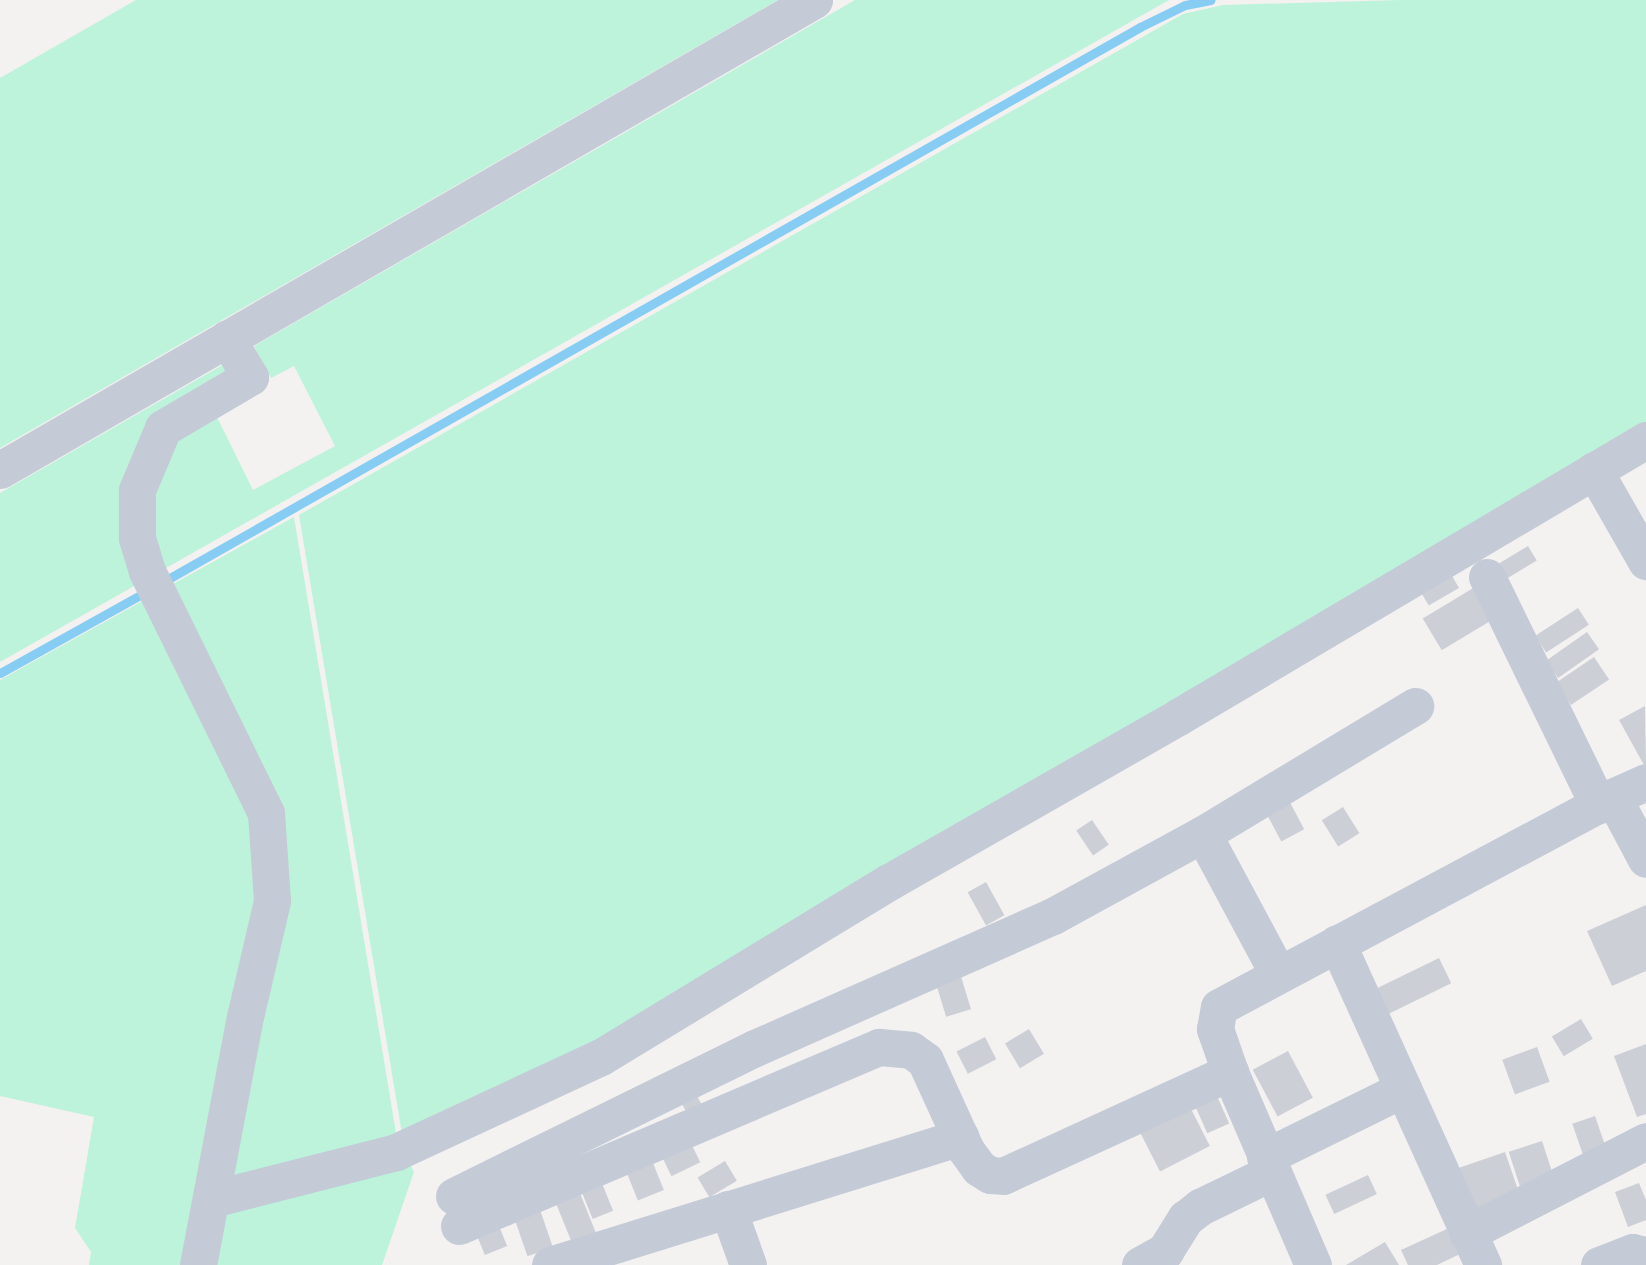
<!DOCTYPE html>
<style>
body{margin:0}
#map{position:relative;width:1646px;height:1265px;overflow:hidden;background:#f4f1f1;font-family:"Fira Sans Condensed",sans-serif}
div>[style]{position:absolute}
.green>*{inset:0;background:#bdf3da}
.stream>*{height:9px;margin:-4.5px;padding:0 4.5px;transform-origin:4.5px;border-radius:4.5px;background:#87cdf3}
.building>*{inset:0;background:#cdcfd7;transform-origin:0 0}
.minor>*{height:37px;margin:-18.5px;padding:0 18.5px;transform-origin:18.5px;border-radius:18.5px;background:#c4cbd7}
span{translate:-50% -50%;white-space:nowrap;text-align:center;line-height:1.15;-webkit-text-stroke:5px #fff;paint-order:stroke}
</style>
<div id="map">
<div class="green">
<div style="clip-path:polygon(136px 0,778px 0,0 448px,0 78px)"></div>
<div style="clip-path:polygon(855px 0,1169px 0,0 662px,0 493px,226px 363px,242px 393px,213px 409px,253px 490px,335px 446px,294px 366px,271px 378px,254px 346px)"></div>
<div style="clip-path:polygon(1400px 0,1646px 0,1646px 425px,626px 1032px,403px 1140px,299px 515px,1183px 14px,1223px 5px)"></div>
<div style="clip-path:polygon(294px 517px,397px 1139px,414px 1172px,382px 1265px,89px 1265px,91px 1252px,75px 1228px,94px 1117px,0 1096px,0 680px)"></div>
</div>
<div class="stream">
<div style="left:161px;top:583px;width:1126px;rotate:-29.59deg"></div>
<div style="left:1140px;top:27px;width:50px;rotate:-26.1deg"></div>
<div style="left:1185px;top:5px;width:26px;rotate:-11deg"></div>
<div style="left:0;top:673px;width:171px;rotate:-29.1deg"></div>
</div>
<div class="building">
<div style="left:1528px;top:546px;width:17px;height:38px;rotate:59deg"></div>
<div style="left:1452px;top:576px;width:14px;height:35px;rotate:60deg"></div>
<div style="left:1475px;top:587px;width:37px;height:61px;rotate:59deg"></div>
<div style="left:1578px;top:608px;width:20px;height:51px;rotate:57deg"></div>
<div style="left:1587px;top:632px;width:21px;height:50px;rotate:55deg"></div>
<div style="left:1594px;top:657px;width:27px;height:46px;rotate:56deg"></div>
<div style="clip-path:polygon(1645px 706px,1646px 764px,1644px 765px,1619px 720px)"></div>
<div style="left:1285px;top:793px;width:41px;height:26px;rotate:62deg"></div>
<div style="left:1343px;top:807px;width:31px;height:25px;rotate:58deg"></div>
<div style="left:1092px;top:820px;width:30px;height:19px;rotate:56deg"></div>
<div style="left:986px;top:882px;width:38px;height:21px;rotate:61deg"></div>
<div style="clip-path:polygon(1646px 905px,1646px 971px,1612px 986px,1587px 931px)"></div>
<div style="left:1439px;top:958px;width:28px;height:73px;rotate:64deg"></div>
<div style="left:959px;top:970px;width:41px;height:26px;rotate:73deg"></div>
<div style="left:1581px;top:1019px;width:23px;height:34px;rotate:59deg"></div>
<div style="left:1029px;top:1029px;width:29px;height:28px;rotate:59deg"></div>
<div style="left:985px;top:1037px;width:25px;height:32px;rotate:63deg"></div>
<div style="clip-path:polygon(1646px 1044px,1646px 1114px,1637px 1117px,1614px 1056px)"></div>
<div style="left:1537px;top:1047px;width:37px;height:37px;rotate:70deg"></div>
<div style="left:1288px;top:1051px;width:53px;height:40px;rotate:62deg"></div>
<div style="left:690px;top:1084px;width:30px;height:17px;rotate:60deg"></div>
<div style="left:1217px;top:1096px;width:30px;height:24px;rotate:66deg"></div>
<div style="left:1189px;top:1105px;width:46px;height:56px;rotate:63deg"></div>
<div style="left:1595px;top:1116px;width:34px;height:24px;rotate:71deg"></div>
<div style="left:688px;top:1137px;width:28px;height:32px;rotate:64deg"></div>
<div style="left:1542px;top:1141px;width:44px;height:35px;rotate:72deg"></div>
<div style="left:1505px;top:1152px;width:49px;height:60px;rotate:71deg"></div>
<div style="left:725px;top:1161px;width:23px;height:32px;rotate:59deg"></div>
<div style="left:653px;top:1163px;width:29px;height:28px;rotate:68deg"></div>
<div style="left:597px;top:1171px;width:43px;height:22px;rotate:68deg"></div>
<div style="left:1368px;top:1175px;width:21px;height:47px;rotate:65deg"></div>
<div style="left:575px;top:1181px;width:56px;height:26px;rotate:68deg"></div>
<div style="clip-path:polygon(1639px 1183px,1646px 1200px,1646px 1220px,1628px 1227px,1615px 1192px)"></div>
<div style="left:538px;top:1204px;width:46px;height:27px;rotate:71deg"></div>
<div style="left:497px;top:1221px;width:27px;height:24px;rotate:68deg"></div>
<div style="clip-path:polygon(1449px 1228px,1460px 1254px,1437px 1265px,1408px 1265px,1401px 1250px)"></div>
<div style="clip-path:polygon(1385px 1242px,1399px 1265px,1346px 1265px)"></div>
</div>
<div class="minor">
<div style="left:0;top:470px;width:940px;rotate:-30deg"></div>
<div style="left:1594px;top:470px;width:105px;rotate:60.3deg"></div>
<div style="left:1487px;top:577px;width:254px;rotate:64deg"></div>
<div style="left:1646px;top:782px;width:36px;rotate:156deg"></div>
<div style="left:1613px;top:797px;width:70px;rotate:62deg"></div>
<div style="left:1203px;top:834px;width:159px;rotate:61.8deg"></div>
<div style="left:1337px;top:943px;width:354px;rotate:65.6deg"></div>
<div style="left:1265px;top:1157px;width:154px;rotate:-26.2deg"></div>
<div style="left:454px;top:1196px;width:335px;rotate:-26.2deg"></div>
<div style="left:755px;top:1048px;width:326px;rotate:-23.9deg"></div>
<div style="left:1053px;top:916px;width:171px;rotate:-28.7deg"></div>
<div style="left:1203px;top:834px;width:248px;rotate:-31.1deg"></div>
<div style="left:212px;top:1199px;width:190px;rotate:-14.3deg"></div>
<div style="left:396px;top:1152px;width:226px;rotate:-24.9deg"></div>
<div style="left:601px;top:1057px;width:337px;rotate:-31.3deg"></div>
<div style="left:889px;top:882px;width:333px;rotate:-29.7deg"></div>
<div style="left:1178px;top:717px;width:544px;rotate:-30.62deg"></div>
<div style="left:728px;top:1209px;width:59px;rotate:70.3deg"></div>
<div style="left:459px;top:1226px;width:457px;rotate:-23.1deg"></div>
<div style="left:879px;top:1047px;width:32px;rotate:5deg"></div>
<div style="left:911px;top:1050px;width:17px;rotate:36deg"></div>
<div style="left:925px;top:1060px;width:99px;rotate:65.5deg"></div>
<div style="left:966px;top:1150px;width:22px;rotate:54deg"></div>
<div style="left:979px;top:1168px;width:13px;rotate:32deg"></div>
<div style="left:990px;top:1175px;width:13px;rotate:4deg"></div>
<div style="left:1003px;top:1176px;width:250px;rotate:-24.6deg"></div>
<div style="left:1467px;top:1233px;width:201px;rotate:-27.2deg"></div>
<div style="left:198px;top:1265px;width:252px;rotate:-79.3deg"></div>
<div style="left:245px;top:1017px;width:119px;rotate:-76.9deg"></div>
<div style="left:272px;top:901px;width:88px;rotate:-93.9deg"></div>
<div style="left:266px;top:813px;width:270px;rotate:-116.2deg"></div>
<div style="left:147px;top:571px;width:34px;rotate:-107deg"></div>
<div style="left:137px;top:538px;width:48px;rotate:-90deg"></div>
<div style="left:137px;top:490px;width:67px;rotate:-67.2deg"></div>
<div style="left:163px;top:428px;width:101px;rotate:-30.4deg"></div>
<div style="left:250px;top:377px;width:45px;rotate:-120.5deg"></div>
<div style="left:550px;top:1265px;width:430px;rotate:-17.3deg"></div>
<div style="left:1140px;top:1265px;width:29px;rotate:-29deg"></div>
<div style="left:1165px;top:1251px;width:39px;rotate:-58deg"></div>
<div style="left:1186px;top:1218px;width:18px;rotate:-38deg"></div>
<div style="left:1200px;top:1207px;width:80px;rotate:-25.9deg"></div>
<div style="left:1313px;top:1265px;width:210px;rotate:-113.3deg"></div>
<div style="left:1230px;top:1072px;width:46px;rotate:-109.2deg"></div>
<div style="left:1215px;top:1029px;width:22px;rotate:-80deg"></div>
<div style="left:1219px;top:1007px;width:446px;rotate:-28.1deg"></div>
<div style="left:1599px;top:1265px;width:36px;rotate:-21deg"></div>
<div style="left:1633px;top:1252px;width:7px;rotate:16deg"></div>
<div style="left:1640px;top:1254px;width:12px;rotate:70deg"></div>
</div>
</div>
